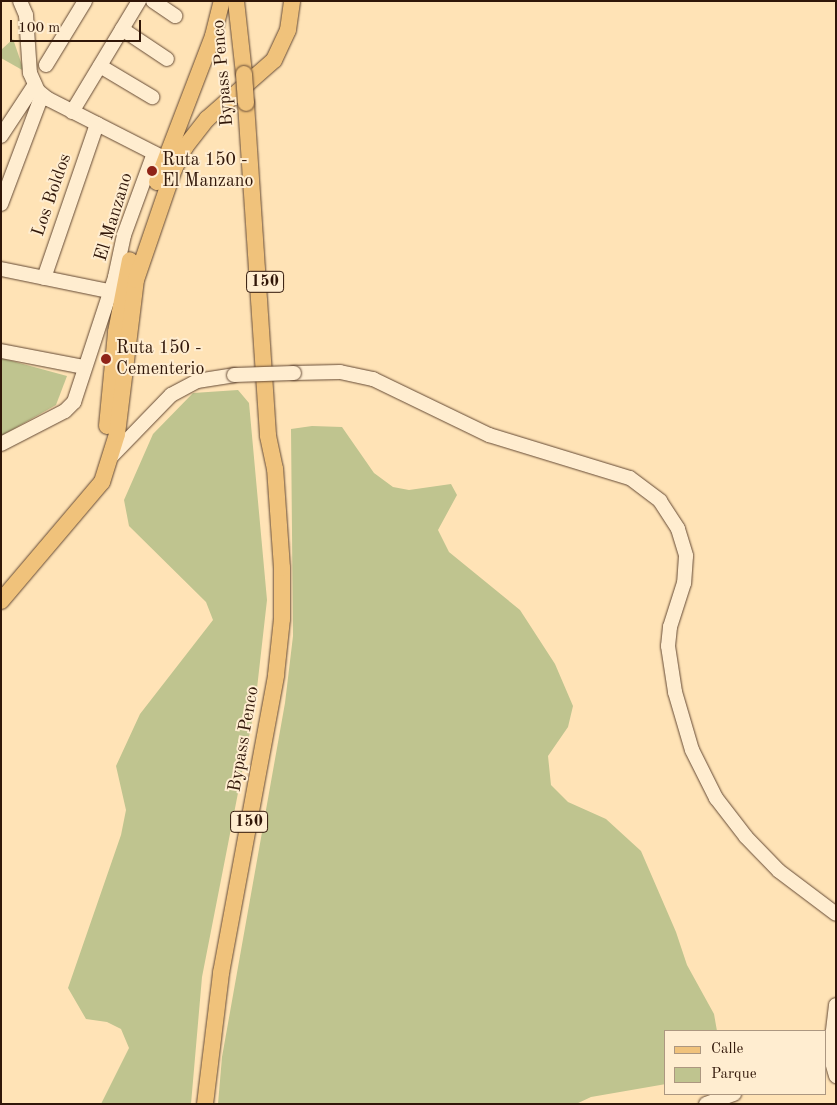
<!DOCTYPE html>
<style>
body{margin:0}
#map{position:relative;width:837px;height:1105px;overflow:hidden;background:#ffe3b6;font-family:"Old Standard TT",serif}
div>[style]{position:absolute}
.green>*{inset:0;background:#bfc48f}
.roads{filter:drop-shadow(0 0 1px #644934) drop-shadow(0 0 1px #644934)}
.minor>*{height:14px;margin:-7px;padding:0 7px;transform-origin:7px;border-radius:7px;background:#ffedd0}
.major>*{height:16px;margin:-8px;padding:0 8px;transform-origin:8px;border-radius:8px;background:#f0c27b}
.bridges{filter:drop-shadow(0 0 1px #644934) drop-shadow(0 0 1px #644934)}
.minor-bridge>*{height:14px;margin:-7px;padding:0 7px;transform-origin:7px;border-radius:7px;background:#ffedd0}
.major-bridge>*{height:16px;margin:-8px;padding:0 8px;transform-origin:8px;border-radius:8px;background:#f0c27b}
.dots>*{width:14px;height:14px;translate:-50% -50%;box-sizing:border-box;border:2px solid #ffedd0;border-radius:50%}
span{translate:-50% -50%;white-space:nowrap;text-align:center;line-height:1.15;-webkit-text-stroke:4px #ffedd0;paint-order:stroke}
.shield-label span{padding:1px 4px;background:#ffedd0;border:1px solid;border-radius:4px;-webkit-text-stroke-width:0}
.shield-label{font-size:16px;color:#301608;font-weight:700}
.street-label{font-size:18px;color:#301608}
.poi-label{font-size:18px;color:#301608}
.left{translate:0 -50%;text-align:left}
.frame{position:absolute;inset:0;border:2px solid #301608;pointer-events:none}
.legend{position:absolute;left:664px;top:1030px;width:162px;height:65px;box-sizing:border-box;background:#ffedd0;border:1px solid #ac9780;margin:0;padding:6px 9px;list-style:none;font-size:15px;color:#301608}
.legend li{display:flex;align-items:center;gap:10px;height:25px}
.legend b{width:25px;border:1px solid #ac9780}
.scale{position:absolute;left:10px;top:20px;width:131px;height:22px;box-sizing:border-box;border:2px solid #301608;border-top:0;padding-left:6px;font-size:15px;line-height:18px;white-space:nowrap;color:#301608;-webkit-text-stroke:4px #ffedd0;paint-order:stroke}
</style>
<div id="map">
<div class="green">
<div style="clip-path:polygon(13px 39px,24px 71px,1px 58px,1px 50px)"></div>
<div style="clip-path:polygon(1px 358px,67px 376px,56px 405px,1px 436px)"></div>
<div style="clip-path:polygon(238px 390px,249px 403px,267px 600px,255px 706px,202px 977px,191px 1104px,101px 1104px,129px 1048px,121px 1029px,107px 1022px,86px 1019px,68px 988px,121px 835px,126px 810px,116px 766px,140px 714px,213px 620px,206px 602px,129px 526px,124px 500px,153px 434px,193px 393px)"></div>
<div style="clip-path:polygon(312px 426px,342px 427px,374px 473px,393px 487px,409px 490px,451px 484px,457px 495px,438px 530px,449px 552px,520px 610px,555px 664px,573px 706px,568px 727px,548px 756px,551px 785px,568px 802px,606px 819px,641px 851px,676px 932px,687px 965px,714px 1014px,717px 1031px,666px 1031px,666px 1084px,591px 1097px,576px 1104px,218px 1104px,222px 1057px,285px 703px,293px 636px,291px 429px)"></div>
</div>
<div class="roads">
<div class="minor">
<div style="left:20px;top:1px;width:15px;rotate:67deg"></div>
<div style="left:26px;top:15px;width:58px;rotate:86.1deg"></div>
<div style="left:30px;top:73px;width:20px;rotate:66deg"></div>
<div style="left:38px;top:91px;width:13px;rotate:39deg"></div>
<div style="left:48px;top:99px;width:128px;rotate:27deg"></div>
<div style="left:153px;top:1px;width:27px;rotate:34deg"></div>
<div style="left:122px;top:29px;width:54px;rotate:33.7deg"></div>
<div style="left:46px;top:65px;width:75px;rotate:-58.6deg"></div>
<div style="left:100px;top:66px;width:61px;rotate:30.8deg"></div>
<div style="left:72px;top:112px;width:130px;rotate:-58.9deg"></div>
<div style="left:1px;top:136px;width:60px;rotate:-56.6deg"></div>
<div style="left:1px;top:204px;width:116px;rotate:-69.4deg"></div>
<div style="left:1px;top:269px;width:119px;rotate:11.6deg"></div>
<div style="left:44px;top:278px;width:163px;rotate:-71deg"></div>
<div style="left:1px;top:351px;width:85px;rotate:10.9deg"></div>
<div style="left:294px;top:373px;width:46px;rotate:-1.2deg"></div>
<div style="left:340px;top:372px;width:34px;rotate:12deg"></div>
<div style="left:373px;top:379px;width:129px;rotate:25.8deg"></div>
<div style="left:489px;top:435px;width:147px;rotate:17deg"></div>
<div style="left:630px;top:478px;width:38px;rotate:37deg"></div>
<div style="left:660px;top:501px;width:33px;rotate:57deg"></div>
<div style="left:678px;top:529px;width:28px;rotate:73deg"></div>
<div style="left:686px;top:556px;width:27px;rotate:94deg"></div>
<div style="left:684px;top:583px;width:46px;rotate:107.7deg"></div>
<div style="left:670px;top:627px;width:19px;rotate:96deg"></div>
<div style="left:668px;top:646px;width:47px;rotate:81.3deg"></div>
<div style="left:675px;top:692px;width:60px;rotate:73.7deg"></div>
<div style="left:692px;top:750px;width:54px;rotate:63.4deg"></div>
<div style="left:716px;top:798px;width:49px;rotate:52.4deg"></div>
<div style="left:746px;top:837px;width:47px;rotate:45.9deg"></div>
<div style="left:779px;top:871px;width:71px;rotate:37deg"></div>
<div style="left:1px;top:444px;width:72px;rotate:-27.3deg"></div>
<div style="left:65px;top:411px;width:13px;rotate:-45deg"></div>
<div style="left:74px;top:402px;width:132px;rotate:-71.8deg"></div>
<div style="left:115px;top:277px;width:43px;rotate:-77.9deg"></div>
<div style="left:124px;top:235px;width:87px;rotate:-69.9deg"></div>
<div style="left:109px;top:459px;width:89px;rotate:-45.9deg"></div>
<div style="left:171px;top:395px;width:30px;rotate:-28deg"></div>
<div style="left:197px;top:381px;width:37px;rotate:-9deg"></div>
<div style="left:836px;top:1005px;width:50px;rotate:96.8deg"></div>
<div style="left:830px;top:1055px;width:22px;rotate:74deg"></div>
<div style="left:706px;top:1104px;width:30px;rotate:-20deg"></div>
</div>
<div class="major">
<div style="left:236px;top:1px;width:73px;rotate:83.7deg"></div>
<div style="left:157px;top:182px;width:156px;rotate:-69deg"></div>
<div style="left:213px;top:36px;width:36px;rotate:-76deg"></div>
<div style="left:107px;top:426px;width:94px;rotate:-84.5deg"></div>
<div style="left:116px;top:332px;width:73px;rotate:-79deg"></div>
<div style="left:1px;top:601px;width:156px;rotate:-49.7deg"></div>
<div style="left:102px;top:482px;width:50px;rotate:-72.6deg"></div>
<div style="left:117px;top:434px;width:155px;rotate:-83deg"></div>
<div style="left:136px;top:280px;width:117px;rotate:-71.1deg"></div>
<div style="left:174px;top:169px;width:25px;rotate:-63deg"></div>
<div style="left:185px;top:147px;width:36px;rotate:-52deg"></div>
<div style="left:207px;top:119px;width:89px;rotate:-41.4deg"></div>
<div style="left:274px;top:60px;width:33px;rotate:-65deg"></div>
<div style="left:288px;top:30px;width:29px;rotate:-82deg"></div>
<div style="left:205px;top:1104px;width:132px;rotate:-83deg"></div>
<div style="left:221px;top:973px;width:303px;rotate:-79.5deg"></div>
<div style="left:276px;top:675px;width:56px;rotate:-83.9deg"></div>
<div style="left:282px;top:619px;width:51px;rotate:-90deg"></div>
<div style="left:282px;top:568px;width:99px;rotate:-94deg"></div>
<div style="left:275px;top:469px;width:35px;rotate:-102deg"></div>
<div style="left:268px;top:435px;width:333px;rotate:-93.8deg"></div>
</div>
</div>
<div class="bridges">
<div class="minor-bridge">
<div style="left:234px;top:375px;width:60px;rotate:-1.9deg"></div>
</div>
<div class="major-bridge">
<div style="left:244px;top:74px;width:29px;rotate:86deg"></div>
</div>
</div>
<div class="dots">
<div style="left:152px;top:171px;background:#8f2418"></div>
<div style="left:106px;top:359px;background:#8f2418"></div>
</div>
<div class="shield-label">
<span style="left:265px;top:282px">150</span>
<span style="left:249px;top:822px">150</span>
</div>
<div class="street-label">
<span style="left:223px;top:73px;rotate:-95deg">Bypass Penco</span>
<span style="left:52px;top:195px;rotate:-71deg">Los Boldos</span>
<span style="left:114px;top:217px;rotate:-73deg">El Manzano</span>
<span style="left:244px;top:739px;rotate:-80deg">Bypass Penco</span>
</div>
<div class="poi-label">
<span class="left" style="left:162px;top:171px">Ruta 150 -<br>El Manzano</span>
<span class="left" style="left:116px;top:359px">Ruta 150 -<br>Cementerio</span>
</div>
<div class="frame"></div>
<ul class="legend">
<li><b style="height:6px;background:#f0c27b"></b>Calle</li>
<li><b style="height:14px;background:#bfc48f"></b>Parque</li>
</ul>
<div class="scale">100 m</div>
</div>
